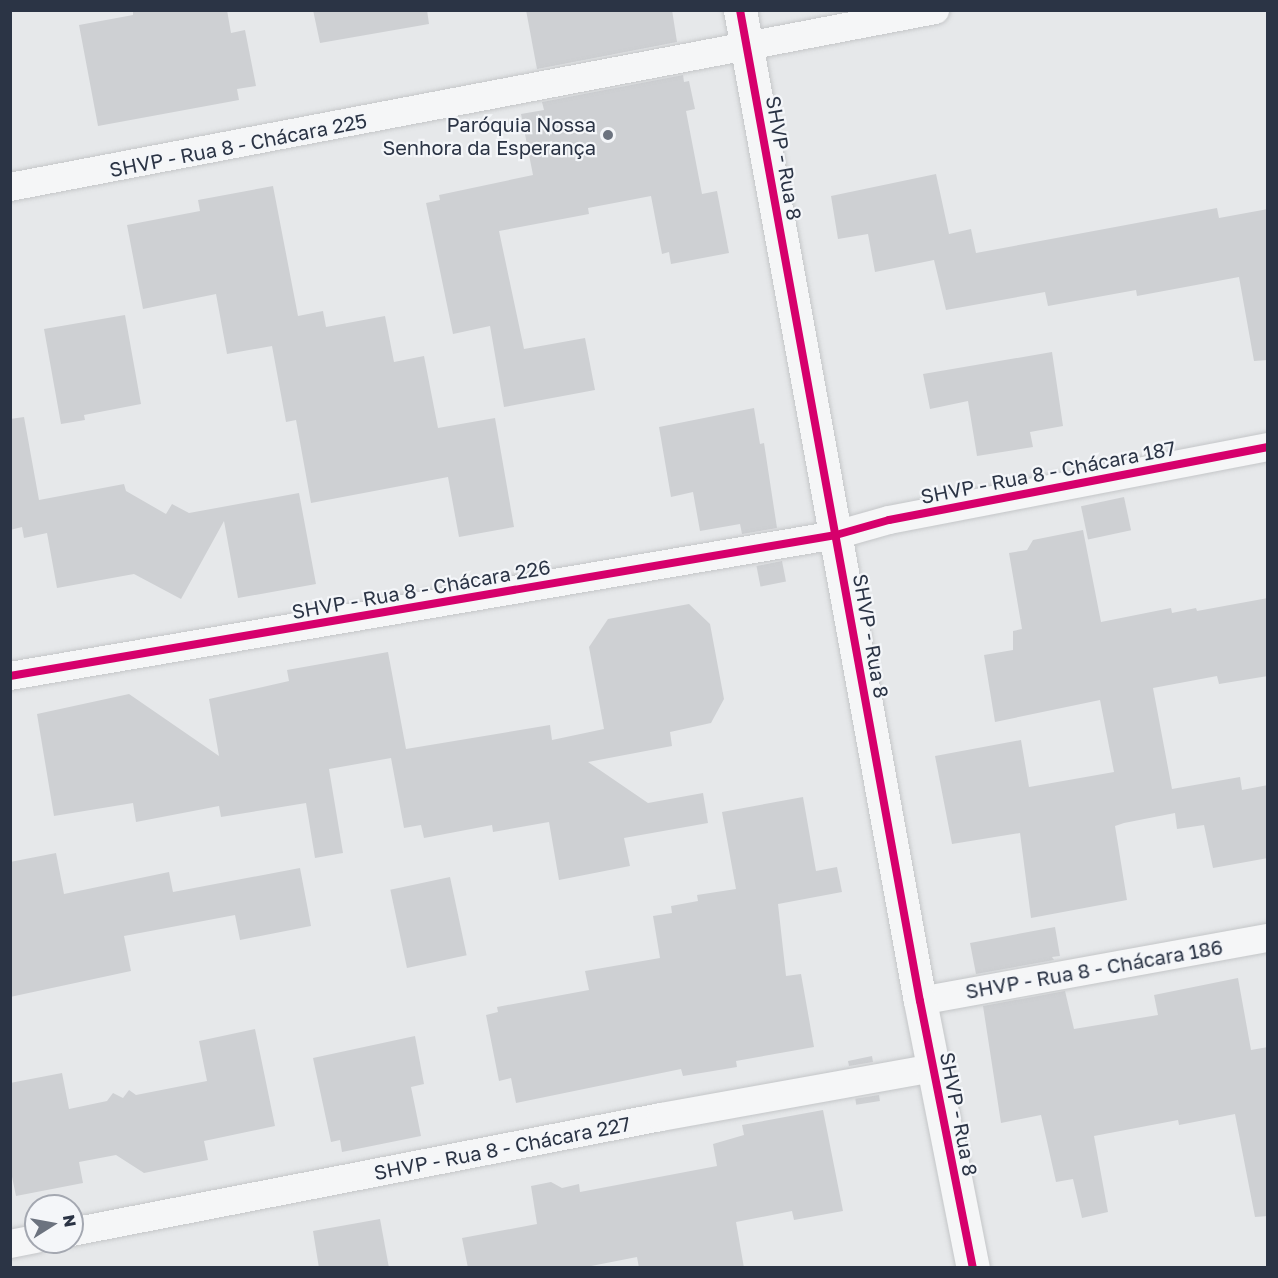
<!DOCTYPE html>
<meta charset="utf-8">
<style>
body{margin:0}
#map{position:relative;width:1278px;height:1278px;overflow:hidden;background:#e6e8ea;font-family:"Golos Text",sans-serif}
div>[style]{position:absolute}
.building>*{inset:0;background:#ced0d3;transform-origin:0 0}
.roads{filter:drop-shadow(0 0 2px #c4c6c8) drop-shadow(0 0 2px #c4c6c8)}
.minor>*{height:28px;margin:-14px;padding:0 14px;transform-origin:14px;border-radius:14px;background:#f5f6f7}
.tertiary>*{height:33px;margin:-16.5px;padding:0 16.5px;transform-origin:16.5px;border-radius:16.5px;background:#f5f6f7}
.cycleway>*{height:8px;margin:-4px;padding:0 4px;transform-origin:4px;border-radius:4px;background:#d6006c}
.dots>*{width:16px;height:16px;translate:-50% -50%;box-sizing:border-box;border:3px solid #f4f6f9;border-radius:50%}
span{translate:-50% -50%;white-space:nowrap;text-align:center;line-height:1.15;-webkit-text-stroke:4.5px #f4f6f9;paint-order:stroke}
.poi-label{font-size:20px;color:#2b3445}
.right{translate:-100% -50%;text-align:right}
.street-label{font-size:20px;color:#2b3445}
.frame{position:absolute;inset:0;border:12px solid #2b3445;pointer-events:none}
.north{position:absolute;left:24px;top:1194px;width:60px;height:60px;box-sizing:border-box;background:#f4f6f9;border:2px solid #a4a8b1;border-radius:50%;rotate:79deg;font-size:16px;font-weight:700;line-height:24px;text-align:center;color:#2b3445}
.north::after{content:'';display:block;margin:auto;width:21px;height:27px;background:#6c737f;clip-path:polygon(50% 0,100% 100%,50% 72%,0 100%)}
</style>
<div id="map">
<div class="building">
<div style="clip-path:polygon(133px 10px,227px 10px,231px 33px,245px 30px,256px 86px,237px 89px,239px 100px,98px 126px,79px 25px,133px 15px)"></div>
<div style="clip-path:polygon(313px 10px,427px 10px,429px 24px,320px 43px)"></div>
<div style="clip-path:polygon(526px 10px,672px 10px,677px 42px,537px 69px)"></div>
<div style="clip-path:polygon(683px 75px,684px 82px,689px 81px,695px 109px,686px 111px,702px 194px,717px 191px,729px 253px,671px 264px,669px 252px,662px 254px,651px 196px,588px 208px,589px 214px,499px 231px,524px 349px,585px 338px,595px 390px,504px 407px,490px 326px,453px 334px,426px 203px,440px 200px,439px 195px,533px 175px,521px 114px,544px 110px,542px 102px)"></div>
<div style="clip-path:polygon(936px 174px,949px 234px,971px 229px,976px 253px,1217px 208px,1219px 218px,1268px 209px,1268px 360px,1254px 361px,1239px 277px,1137px 296px,1136px 290px,1048px 306px,1045px 292px,946px 310px,934px 260px,875px 272px,868px 234px,838px 239px,831px 196px)"></div>
<div style="clip-path:polygon(273px 186px,298px 316px,323px 311px,326px 327px,385px 316px,394px 362px,424px 356px,438px 428px,495px 418px,514px 527px,459px 537px,448px 477px,311px 503px,296px 420px,286px 422px,272px 346px,227px 354px,216px 294px,143px 309px,127px 225px,200px 211px,198px 200px)"></div>
<div style="clip-path:polygon(125px 315px,141px 404px,84px 415px,85px 420px,61px 424px,44px 329px)"></div>
<div style="clip-path:polygon(1052px 352px,1063px 426px,1030px 432px,1033px 447px,977px 456px,968px 401px,930px 409px,923px 374px)"></div>
<div style="clip-path:polygon(754px 408px,760px 444px,764px 443px,777px 528px,742px 534px,740px 524px,700px 531px,693px 492px,671px 497px,659px 427px)"></div>
<div style="clip-path:polygon(24px 417px,39px 500px,124px 484px,126px 491px,166px 514px,172px 504px,189px 513px,299px 493px,316px 584px,238px 598px,224px 521px,181px 599px,134px 574px,57px 588px,47px 533px,24px 538px,22px 527px,10px 530px,10px 419px)"></div>
<div style="left:1124px;top:497px;width:34px;height:44px;rotate:78deg"></div>
<div style="clip-path:polygon(1083px 530px,1101px 622px,1171px 608px,1172px 613px,1196px 608px,1197px 611px,1268px 598px,1268px 676px,1219px 684px,1217px 676px,1153px 688px,1172px 789px,1240px 777px,1242px 790px,1268px 785px,1268px 858px,1213px 868px,1204px 825px,1177px 829px,1175px 813px,1124px 823px,1115px 826px,1127px 900px,1031px 918px,1020px 833px,952px 844px,935px 756px,1021px 740px,1029px 787px,1114px 772px,1100px 700px,995px 722px,984px 655px,1013px 650px,1013px 631px,1022px 629px,1009px 553px,1027px 550px,1033px 540px)"></div>
<div style="left:782px;top:561px;width:21px;height:26px;rotate:79deg"></div>
<div style="clip-path:polygon(689px 604px,710px 624px,724px 699px,711px 723px,670px 732px,672px 746px,588px 762px,648px 803px,703px 793px,708px 823px,624px 838px,630px 866px,559px 880px,549px 822px,493px 832px,492px 825px,424px 838px,421px 825px,404px 828px,391px 758px,329px 769px,343px 853px,315px 858px,306px 803px,221px 817px,219px 806px,136px 822px,133px 803px,54px 816px,37px 714px,129px 694px,219px 756px,209px 699px,289px 681px,287px 670px,388px 652px,406px 749px,550px 725px,552px 740px,604px 729px,589px 647px,608px 619px)"></div>
<div style="clip-path:polygon(803px 797px,816px 871px,837px 867px,842px 892px,778px 904px,786px 976px,801px 974px,814px 1047px,736px 1061px,737px 1067px,683px 1076px,681px 1069px,516px 1103px,511px 1078px,499px 1081px,486px 1015px,498px 1012px,497px 1007px,589px 990px,585px 971px,660px 958px,653px 916px,672px 913px,671px 906px,698px 901px,697px 895px,736px 889px,722px 812px)"></div>
<div style="clip-path:polygon(56px 853px,64px 894px,169px 872px,173px 892px,300px 868px,311px 926px,240px 940px,235px 915px,124px 936px,131px 971px,10px 997px,10px 862px)"></div>
<div style="left:450px;top:877px;width:80px;height:61px;rotate:78deg"></div>
<div style="clip-path:polygon(1055px 927px,1060px 956px,1052px 957px,1054px 960px,976px 974px,970px 943px)"></div>
<div style="clip-path:polygon(1238px 978px,1251px 1050px,1268px 1047px,1268px 1216px,1255px 1217px,1235px 1114px,1179px 1125px,1178px 1120px,1094px 1136px,1108px 1212px,1082px 1218px,1073px 1179px,1056px 1182px,1041px 1115px,1001px 1123px,983px 1006px,1065px 991px,1074px 1029px,1158px 1015px,1154px 995px)"></div>
<div style="clip-path:polygon(255px 1029px,275px 1126px,204px 1141px,208px 1160px,144px 1173px,116px 1155px,79px 1162px,83px 1183px,16px 1196px,10px 1167px,10px 1083px,62px 1073px,69px 1109px,107px 1101px,113px 1093px,123px 1098px,129px 1090px,136px 1095px,207px 1081px,199px 1041px)"></div>
<div style="clip-path:polygon(415px 1036px,424px 1084px,411px 1087px,421px 1136px,342px 1152px,340px 1140px,331px 1142px,313px 1058px)"></div>
<div style="clip-path:polygon(872px 1056px,873px 1062px,849px 1066px,848px 1061px)"></div>
<div style="left:879px;top:1095px;width:6px;height:24px;rotate:81deg"></div>
<div style="clip-path:polygon(823px 1110px,843px 1211px,794px 1220px,792px 1211px,736px 1222px,744px 1268px,639px 1268px,637px 1257px,581px 1268px,468px 1268px,462px 1238px,537px 1224px,531px 1186px,551px 1182px,562px 1188px,579px 1184px,580px 1192px,717px 1166px,713px 1144px,744px 1135px,742px 1125px)"></div>
<div style="clip-path:polygon(380px 1219px,389px 1268px,319px 1268px,313px 1231px)"></div>
</div>
<div class="roads">
<div class="minor">
<div style="left:10px;top:187px;width:942px;rotate:-10.83deg"></div>
<div style="left:10px;top:676px;width:838px;rotate:-9.69deg"></div>
<div style="left:836px;top:535px;width:55px;rotate:-15.8deg"></div>
<div style="left:889px;top:520px;width:386px;rotate:-10.9deg"></div>
<div style="left:920px;top:1001px;width:354px;rotate:-10.3deg"></div>
<div style="left:72px;top:1232px;width:600px;rotate:-11.05deg"></div>
<div style="left:661px;top:1117px;width:277px;rotate:-10.2deg"></div>
<div style="left:10px;top:1244px;width:26px;rotate:-11deg"></div>
</div>
<div class="tertiary">
<div style="left:740px;top:10px;width:1007px;rotate:79.71deg"></div>
<div style="left:920px;top:1001px;width:272px;rotate:78.8deg"></div>
</div>
</div>
<div class="cycleway">
<div style="left:740px;top:10px;width:1007px;rotate:79.71deg"></div>
<div style="left:920px;top:1001px;width:272px;rotate:78.8deg"></div>
<div style="left:10px;top:676px;width:838px;rotate:-9.69deg"></div>
<div style="left:836px;top:535px;width:55px;rotate:-15.8deg"></div>
<div style="left:889px;top:520px;width:386px;rotate:-10.9deg"></div>
</div>
<div class="dots">
<div style="left:608px;top:135px;background:#6c737f"></div>
</div>
<div class="poi-label">
<span class="right" style="left:596px;top:136px">Paróquia Nossa<br>Senhora da Esperança</span>
</div>
<div class="street-label">
<span style="left:238px;top:145px;rotate:-11deg">SHVP - Rua 8 - Chácara 225</span>
<span style="left:784px;top:158px;rotate:80deg">SHVP - Rua 8</span>
<span style="left:1048px;top:472px;rotate:-11deg">SHVP - Rua 8 - Chácara 187</span>
<span style="left:421px;top:589px;rotate:-10deg">SHVP - Rua 8 - Chácara 226</span>
<span style="left:871px;top:636px;rotate:80deg">SHVP - Rua 8</span>
<span style="left:1094px;top:969px;rotate:-10deg">SHVP - Rua 8 - Chácara 186</span>
<span style="left:959px;top:1114px;rotate:79deg">SHVP - Rua 8</span>
<span style="left:502px;top:1148px;rotate:-11deg">SHVP - Rua 8 - Chácara 227</span>
</div>
<div class="frame"></div>
<div class="north">N</div>
</div>
